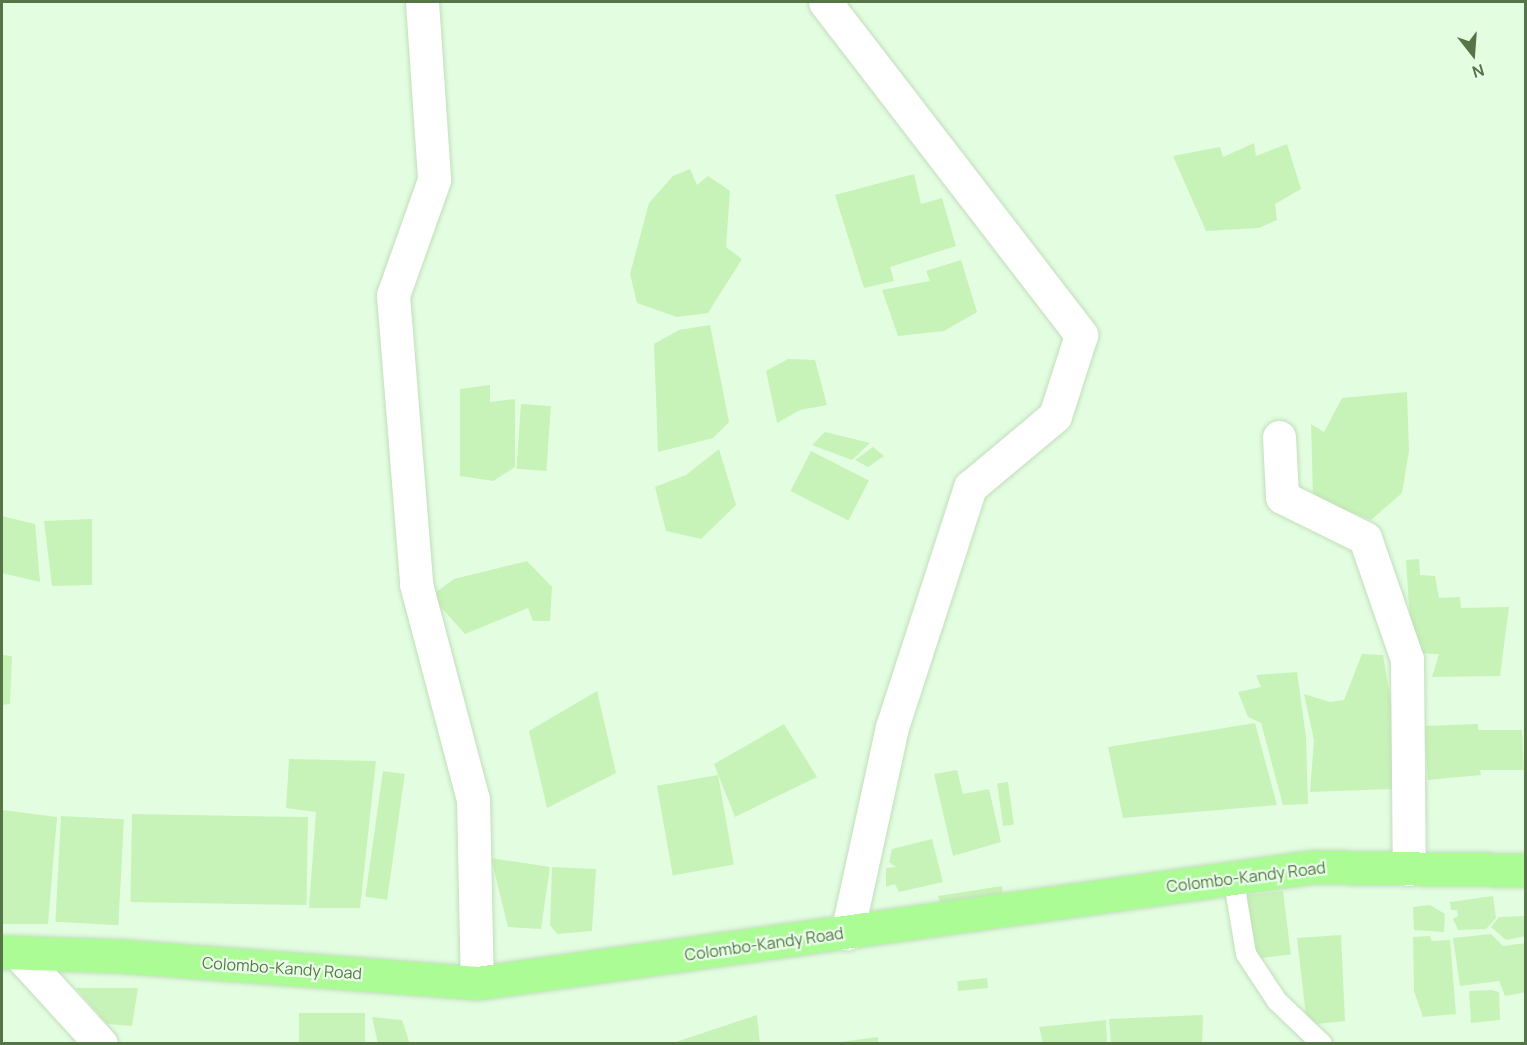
<!DOCTYPE html>
<style>
body{margin:0}
#map{position:relative;width:1527px;height:1045px;overflow:hidden;background:#e3fde1;font-family:Manrope,sans-serif}
div>[style]{position:absolute}
.building>*{inset:0;background:#c7f3b8;transform-origin:0 0}
.roads{filter:drop-shadow(0 0 2px #c1dfba) drop-shadow(0 0 2px #c1dfba)}
.service>*{height:20px;margin:-10px;padding:0 10px;transform-origin:10px;border-radius:10px;background:#fff}
.minor>*{height:33px;margin:-16.5px;padding:0 16.5px;transform-origin:16.5px;border-radius:16.5px;background:#fff}
.trunk>*{height:33px;margin:-16.5px;padding:0 16.5px;transform-origin:16.5px;border-radius:16.5px;background:#acfc96}
span{translate:-50% -50%;white-space:nowrap;text-align:center;line-height:1.15;-webkit-text-stroke:4.5px #e9ffe8;paint-order:stroke}
.street-label{font-size:16px;color:#557547}
.frame{position:absolute;inset:0;border:3px solid #557547;pointer-events:none}
.north{position:absolute;left:1443px;top:24px;width:60px;height:60px;-webkit-text-stroke:4px #e9ffe8;paint-order:stroke;rotate:163deg;font-size:16px;font-weight:700;line-height:24px;text-align:center;color:#557547}
.north::after{content:'';display:block;margin:auto;width:21px;height:27px;background:#557547;clip-path:polygon(50% 0,100% 100%,50% 72%,0 100%)}
</style>
<div id="map">
<div class="building">
<div style="clip-path:polygon(1254px 143px,1256px 156px,1287px 144px,1301px 189px,1275px 204px,1277px 220px,1259px 228px,1206px 231px,1173px 156px,1220px 147px,1223px 157px)"></div>
<div style="clip-path:polygon(690px 169px,697px 185px,708px 176px,730px 191px,726px 247px,742px 259px,708px 313px,677px 317px,637px 303px,630px 274px,649px 203px,673px 176px)"></div>
<div style="clip-path:polygon(914px 174px,921px 204px,942px 198px,956px 246px,890px 267px,894px 281px,864px 288px,835px 195px)"></div>
<div style="clip-path:polygon(961px 260px,977px 312px,944px 331px,898px 336px,882px 290px,930px 281px,926px 271px)"></div>
<div style="clip-path:polygon(710px 325px,729px 422px,713px 438px,658px 452px,654px 344px,679px 330px)"></div>
<div style="clip-path:polygon(788px 359px,815px 360px,827px 405px,800px 410px,777px 423px,766px 371px)"></div>
<div style="clip-path:polygon(490px 385px,490px 402px,515px 399px,515px 467px,493px 481px,460px 476px,460px 389px)"></div>
<div style="clip-path:polygon(1407px 392px,1409px 451px,1402px 493px,1371px 520px,1313px 497px,1311px 424px,1324px 432px,1342px 398px)"></div>
<div style="left:521px;top:404px;width:30px;height:65px;rotate:4deg"></div>
<div style="clip-path:polygon(825px 432px,870px 443px,852px 460px,812px 445px)"></div>
<div style="clip-path:polygon(873px 447px,884px 456px,868px 467px,855px 460px)"></div>
<div style="clip-path:polygon(719px 449px,736px 505px,701px 539px,666px 531px,655px 487px,686px 475px)"></div>
<div style="left:811px;top:451px;width:65px;height:45px;rotate:27deg"></div>
<div style="clip-path:polygon(2px 516px,35px 524px,40px 582px,2px 573px)"></div>
<div style="clip-path:polygon(92px 519px,92px 585px,52px 586px,44px 521px)"></div>
<div style="clip-path:polygon(1419px 559px,1420px 575px,1435px 576px,1439px 598px,1460px 597px,1461px 608px,1509px 607px,1500px 676px,1432px 677px,1439px 654px,1412px 653px,1406px 560px)"></div>
<div style="clip-path:polygon(527px 561px,552px 587px,550px 621px,533px 621px,528px 608px,465px 634px,431px 596px,454px 579px)"></div>
<div style="clip-path:polygon(1362px 654px,1383px 655px,1396px 731px,1392px 789px,1310px 792px,1314px 740px,1304px 694px,1330px 702px,1344px 700px)"></div>
<div style="clip-path:polygon(2px 655px,12px 656px,10px 704px,2px 705px)"></div>
<div style="clip-path:polygon(1297px 672px,1306px 737px,1308px 804px,1283px 805px,1261px 723px,1248px 717px,1238px 692px,1261px 687px,1256px 675px)"></div>
<div style="clip-path:polygon(597px 691px,616px 773px,547px 808px,529px 731px)"></div>
<div style="clip-path:polygon(1255px 723px,1277px 805px,1123px 818px,1108px 747px)"></div>
<div style="clip-path:polygon(784px 724px,817px 777px,735px 817px,714px 764px)"></div>
<div style="clip-path:polygon(1478px 724px,1478px 730px,1522px 730px,1524px 770px,1480px 770px,1481px 775px,1428px 780px,1424px 726px)"></div>
<div style="clip-path:polygon(289px 759px,376px 761px,360px 908px,309px 908px,316px 812px,286px 808px)"></div>
<div style="clip-path:polygon(957px 770px,963px 794px,989px 789px,1001px 842px,953px 856px,934px 774px)"></div>
<div style="left:383px;top:771px;width:22px;height:127px;rotate:8deg"></div>
<div style="left:718px;top:775px;width:91px;height:62px;rotate:80deg"></div>
<div style="left:1008px;top:782px;width:43px;height:11px;rotate:82deg"></div>
<div style="clip-path:polygon(2px 810px,57px 817px,48px 924px,2px 924px)"></div>
<div style="left:132px;top:814px;width:176px;height:88px;rotate:1deg"></div>
<div style="left:61px;top:816px;width:63px;height:106px;rotate:3deg"></div>
<div style="clip-path:polygon(932px 839px,943px 882px,899px 892px,895px 884px,886px 887px,886px 868px,896px 867px,889px 862px,892px 849px)"></div>
<div style="clip-path:polygon(491px 858px,550px 867px,541px 929px,508px 927px)"></div>
<div style="clip-path:polygon(552px 867px,596px 869px,592px 931px,557px 934px,550px 925px)"></div>
<div style="clip-path:polygon(1002px 886px,1003px 901px,943px 912px,938px 896px)"></div>
<div style="left:1283px;top:891px;width:64px;height:42px;rotate:83deg"></div>
<div style="clip-path:polygon(1493px 896px,1496px 918px,1486px 929px,1458px 930px,1453px 919px,1458px 916px,1457px 910px,1451px 910px,1450px 902px)"></div>
<div style="clip-path:polygon(1430px 905px,1445px 914px,1444px 932px,1414px 930px,1413px 907px)"></div>
<div style="clip-path:polygon(1526px 916px,1526px 936px,1506px 940px,1491px 927px,1499px 917px)"></div>
<div style="clip-path:polygon(1491px 934px,1503px 946px,1526px 943px,1526px 992px,1505px 996px,1499px 981px,1460px 986px,1453px 938px)"></div>
<div style="clip-path:polygon(1341px 935px,1345px 1021px,1307px 1025px,1297px 938px)"></div>
<div style="clip-path:polygon(1430px 936px,1432px 941px,1450px 940px,1456px 1014px,1423px 1017px,1414px 991px,1413px 937px)"></div>
<div style="left:987px;top:978px;width:10px;height:30px;rotate:84deg"></div>
<div style="clip-path:polygon(76px 988px,138px 988px,132px 1026px,107px 1024px)"></div>
<div style="clip-path:polygon(1491px 990px,1499px 992px,1500px 1020px,1471px 1023px,1469px 991px)"></div>
<div style="left:299px;top:1013px;width:66px;height:31px"></div>
<div style="clip-path:polygon(757px 1015px,760px 1044px,673px 1044px,673px 1043px)"></div>
<div style="clip-path:polygon(1203px 1015px,1202px 1044px,1111px 1044px,1109px 1019px)"></div>
<div style="clip-path:polygon(372px 1017px,402px 1020px,410px 1044px,378px 1044px)"></div>
<div style="clip-path:polygon(1106px 1020px,1107px 1044px,1043px 1044px,1039px 1027px)"></div>
<div style="clip-path:polygon(878px 1037px,878px 1044px,840px 1044px,840px 1042px)"></div>
</div>
<div class="roads">
<div class="service">
<div style="left:1233px;top:876px;width:79px;rotate:80.5deg"></div>
<div style="left:1246px;top:954px;width:56px;rotate:56.6deg"></div>
<div style="left:1277px;top:1001px;width:62px;rotate:43.7deg"></div>
</div>
<div class="minor">
<div style="left:422px;top:2px;width:178px;rotate:86.1deg"></div>
<div style="left:434px;top:180px;width:122px;rotate:109.6deg"></div>
<div style="left:393px;top:295px;width:290px;rotate:85.4deg"></div>
<div style="left:416px;top:584px;width:222px;rotate:75.2deg"></div>
<div style="left:473px;top:799px;width:184px;rotate:88.8deg"></div>
<div style="left:825px;top:2px;width:420px;rotate:52.4deg"></div>
<div style="left:1081px;top:335px;width:85px;rotate:107.8deg"></div>
<div style="left:1055px;top:416px;width:111px;rotate:140.1deg"></div>
<div style="left:970px;top:487px;width:252px;rotate:108deg"></div>
<div style="left:892px;top:727px;width:211px;rotate:102.3deg"></div>
<div style="left:1279px;top:437px;width:60px;rotate:87.1deg"></div>
<div style="left:1282px;top:497px;width:93px;rotate:26.3deg"></div>
<div style="left:1365px;top:538px;width:128px;rotate:70.9deg"></div>
<div style="left:1407px;top:659px;width:210px;rotate:89.5deg"></div>
<div style="left:18px;top:953px;width:123px;rotate:47.6deg"></div>
</div>
<div class="trunk">
<div style="left:2px;top:952px;width:118px;rotate:1.9deg"></div>
<div style="left:120px;top:956px;width:358px;rotate:4.3deg"></div>
<div style="left:477px;top:983px;width:843px;rotate:-7.91deg"></div>
<div style="left:1312px;top:867px;width:214px;rotate:0.8deg"></div>
</div>
</div>
<div class="street-label">
<span style="left:1246px;top:877px;rotate:-7deg">Colombo-Kandy Road</span>
<span style="left:764px;top:944px;rotate:-8deg">Colombo-Kandy Road</span>
<span style="left:282px;top:968px;rotate:4deg">Colombo-Kandy Road</span>
</div>
<div class="frame"></div>
<div class="north">N</div>
</div>
